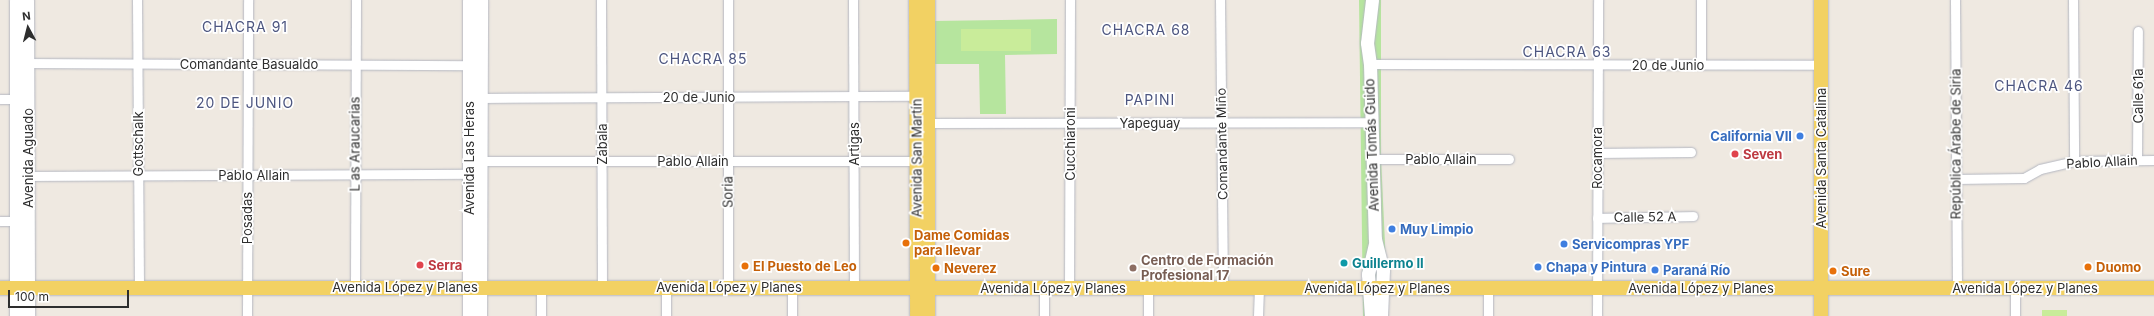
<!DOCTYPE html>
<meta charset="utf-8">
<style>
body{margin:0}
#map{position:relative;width:2154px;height:316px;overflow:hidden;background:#efe9e1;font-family:Inter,sans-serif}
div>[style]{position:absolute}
.green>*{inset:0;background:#b6e59e}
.pitch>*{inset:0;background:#c9ec9a;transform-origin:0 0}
.roads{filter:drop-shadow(0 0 1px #b4b7c1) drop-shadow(0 0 1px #b4b7c1)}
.minor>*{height:9px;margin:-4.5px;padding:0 4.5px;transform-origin:4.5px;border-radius:4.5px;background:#fff}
.secondary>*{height:13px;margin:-6.5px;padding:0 6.5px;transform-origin:6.5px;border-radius:6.5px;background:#fff}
.primary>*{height:14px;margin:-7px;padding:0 7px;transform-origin:7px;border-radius:7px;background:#f2d163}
.dots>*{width:11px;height:11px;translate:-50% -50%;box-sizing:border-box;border:2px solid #fff;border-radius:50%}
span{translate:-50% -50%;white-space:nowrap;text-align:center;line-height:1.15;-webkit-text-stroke:3.5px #fff;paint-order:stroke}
.street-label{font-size:13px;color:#2e2e2e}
.shop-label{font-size:13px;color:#366cbe;font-weight:700}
.right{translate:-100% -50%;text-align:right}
.left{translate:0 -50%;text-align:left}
.health-label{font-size:13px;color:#be3a42;font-weight:700}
.food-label{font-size:13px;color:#c56008;font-weight:700}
.education-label{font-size:13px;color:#785e54;font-weight:700}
.culture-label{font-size:13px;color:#0d838f;font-weight:700}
.neighbourhood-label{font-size:14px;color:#4d5680;letter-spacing:1px}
.north{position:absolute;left:8px;top:8px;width:40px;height:40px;-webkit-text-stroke:3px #fff;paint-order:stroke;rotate:353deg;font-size:11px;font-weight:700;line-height:16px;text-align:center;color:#2e2e2e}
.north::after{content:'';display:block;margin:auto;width:14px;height:18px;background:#2e2e2e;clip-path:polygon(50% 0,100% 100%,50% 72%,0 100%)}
.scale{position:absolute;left:8px;top:290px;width:121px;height:18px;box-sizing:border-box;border:2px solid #2e2e2e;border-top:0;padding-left:5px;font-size:12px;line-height:14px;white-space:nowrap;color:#2e2e2e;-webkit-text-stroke:3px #fff;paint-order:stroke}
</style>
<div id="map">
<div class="green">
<div style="clip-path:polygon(1359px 0,1381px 0,1381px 158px,1387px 287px,1386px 316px,1363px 316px)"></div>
<div style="clip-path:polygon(1057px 19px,1057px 54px,1005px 55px,1006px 114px,980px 114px,979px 64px,933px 64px,933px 21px)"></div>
</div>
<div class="pitch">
<div style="left:1031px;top:29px;width:22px;height:70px;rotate:90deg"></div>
<div style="left:2042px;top:310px;width:25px;height:6px"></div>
</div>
<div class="roads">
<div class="minor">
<div style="left:137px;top:0;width:288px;rotate:89.6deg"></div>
<div style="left:601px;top:0;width:287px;rotate:89.8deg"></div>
<div style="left:728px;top:0;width:287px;rotate:90deg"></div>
<div style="left:853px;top:0;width:287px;rotate:89.8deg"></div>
<div style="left:1220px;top:0;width:287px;rotate:89.4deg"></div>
<div style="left:1955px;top:0;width:288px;rotate:89.6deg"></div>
<div style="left:2073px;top:0;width:161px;rotate:89.6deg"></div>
<div style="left:28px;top:63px;width:441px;rotate:0.3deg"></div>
<div style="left:1370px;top:64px;width:451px;rotate:0.1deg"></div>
<div style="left:1701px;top:65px;width:65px;rotate:-90deg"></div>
<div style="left:481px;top:98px;width:436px;rotate:-0.3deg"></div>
<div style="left:0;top:99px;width:16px"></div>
<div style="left:928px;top:123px;width:443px;rotate:-0.1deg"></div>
<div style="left:1597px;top:153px;width:94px;rotate:-0.6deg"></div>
<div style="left:1373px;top:159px;width:136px"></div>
<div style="left:2137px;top:160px;width:129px;rotate:-89.6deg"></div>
<div style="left:475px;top:161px;width:442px"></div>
<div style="left:28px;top:176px;width:446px;rotate:-0.3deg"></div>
<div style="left:1956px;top:179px;width:68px;rotate:-0.8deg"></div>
<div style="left:2024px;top:178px;width:18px;rotate:-29deg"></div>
<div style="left:2040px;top:169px;width:35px;rotate:-13deg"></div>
<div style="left:2074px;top:161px;width:80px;rotate:-0.7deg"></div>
<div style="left:1597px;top:218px;width:96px;rotate:-1.2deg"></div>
<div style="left:0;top:221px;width:21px"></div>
<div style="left:541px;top:287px;width:29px;rotate:90deg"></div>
<div style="left:666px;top:287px;width:29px;rotate:90deg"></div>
<div style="left:792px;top:287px;width:29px;rotate:90deg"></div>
<div style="left:1069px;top:287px;width:287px;rotate:-89.8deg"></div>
<div style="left:355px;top:288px;width:288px;rotate:-89.8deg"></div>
<div style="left:247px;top:316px;width:316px;rotate:-89.8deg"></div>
<div style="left:1044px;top:316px;width:28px;rotate:-90deg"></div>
<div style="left:1148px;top:316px;width:28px;rotate:-90deg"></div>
<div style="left:1258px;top:316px;width:29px;rotate:-88deg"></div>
<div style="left:1488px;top:316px;width:28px;rotate:-90deg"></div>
<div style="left:1597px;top:316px;width:316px;rotate:-89.8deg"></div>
<div style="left:2015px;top:316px;width:28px;rotate:-90deg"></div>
</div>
<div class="secondary">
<div style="left:27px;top:0;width:316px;rotate:89.8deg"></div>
<div style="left:1372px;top:0;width:43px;rotate:96.6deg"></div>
<div style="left:1367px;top:43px;width:21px;rotate:82deg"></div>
<div style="left:1370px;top:64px;width:175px;rotate:88.4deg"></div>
<div style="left:1375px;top:239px;width:32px;rotate:76deg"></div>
<div style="left:1383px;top:270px;width:46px;rotate:92.5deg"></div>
<div style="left:16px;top:316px;width:316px;rotate:-90deg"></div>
<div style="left:469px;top:316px;width:316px;rotate:-90deg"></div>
<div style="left:480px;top:316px;width:316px;rotate:-89.8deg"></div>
<div style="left:1371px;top:316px;width:42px;rotate:-94.1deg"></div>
<div style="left:1368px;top:274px;width:32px;rotate:-77deg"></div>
</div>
<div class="primary">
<div style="left:916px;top:0;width:316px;rotate:89.8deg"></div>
<div style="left:928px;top:0;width:316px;rotate:90deg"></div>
<div style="left:0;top:288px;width:2154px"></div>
<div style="left:1821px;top:316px;width:316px;rotate:-90deg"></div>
</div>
</div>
<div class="dots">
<div style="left:1800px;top:136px;background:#3f7fe0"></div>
<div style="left:1735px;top:154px;background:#e0444e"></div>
<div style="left:1392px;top:229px;background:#3f7fe0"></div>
<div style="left:906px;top:243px;background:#e8710a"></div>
<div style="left:1564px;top:244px;background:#3f7fe0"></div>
<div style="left:1344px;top:263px;background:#0f9aa8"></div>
<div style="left:420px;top:265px;background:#e0444e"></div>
<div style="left:745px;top:266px;background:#e8710a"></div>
<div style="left:1538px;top:267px;background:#3f7fe0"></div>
<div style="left:2088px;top:267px;background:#e8710a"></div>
<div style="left:936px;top:268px;background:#e8710a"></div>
<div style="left:1133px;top:268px;background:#8d6e63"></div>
<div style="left:1655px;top:270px;background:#3f7fe0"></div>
<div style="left:1833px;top:271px;background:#e8710a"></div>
</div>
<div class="street-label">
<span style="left:249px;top:64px">Comandante Basualdo</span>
<span style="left:1668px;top:65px">20 de Junio</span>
<span style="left:2138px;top:96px;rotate:-90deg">Calle 61a</span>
<span style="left:699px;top:97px">20 de Junio</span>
<span style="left:1150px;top:123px">Yapeguay</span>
<span style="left:138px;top:144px;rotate:-90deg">Gottschalk</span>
<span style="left:355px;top:144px;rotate:-90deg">L as Araucarias</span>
<span style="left:602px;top:144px;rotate:-90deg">Zabala</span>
<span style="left:854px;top:144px;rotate:-90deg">Artigas</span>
<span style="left:1070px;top:144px;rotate:-90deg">Cucchiaroni</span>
<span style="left:1222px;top:144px;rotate:-91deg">Comandante Miño</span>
<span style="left:1956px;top:144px;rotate:-90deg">República Árabe de Siria</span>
<span style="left:1372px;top:145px;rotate:-92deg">Avenida Tomás Guido</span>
<span style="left:28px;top:158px;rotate:-90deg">Avenida Aguado</span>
<span style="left:469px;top:158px;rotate:-90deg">Avenida Las Heras</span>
<span style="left:917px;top:158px;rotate:-90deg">Avenida San Martín</span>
<span style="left:1597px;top:158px;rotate:-90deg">Rocamora</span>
<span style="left:1821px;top:158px;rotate:-90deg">Avenida Santa Catalina</span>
<span style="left:1441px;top:159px">Pablo Allain</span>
<span style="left:693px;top:161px">Pablo Allain</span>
<span style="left:2102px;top:162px;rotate:-3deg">Pablo Allain</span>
<span style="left:254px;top:175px">Pablo Allain</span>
<span style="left:728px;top:192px;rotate:-90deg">Soria</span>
<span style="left:1645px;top:217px;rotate:-1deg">Calle 52 A</span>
<span style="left:247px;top:218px;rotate:-90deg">Posadas</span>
<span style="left:405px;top:287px">Avenida López y Planes</span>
<span style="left:729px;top:287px">Avenida López y Planes</span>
<span style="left:1053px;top:288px">Avenida López y Planes</span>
<span style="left:1377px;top:288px">Avenida López y Planes</span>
<span style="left:1701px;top:288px">Avenida López y Planes</span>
<span style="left:2025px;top:288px">Avenida López y Planes</span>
</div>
<div class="shop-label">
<span class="right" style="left:1792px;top:136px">California VII</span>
<span class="left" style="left:1400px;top:229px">Muy Limpio</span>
<span class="left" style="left:1572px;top:244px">Servicompras YPF</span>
<span class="left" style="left:1546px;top:267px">Chapa y Pintura</span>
<span class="left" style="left:1663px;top:270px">Paraná Río</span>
</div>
<div class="health-label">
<span class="left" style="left:1743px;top:154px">Seven</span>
<span class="left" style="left:428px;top:265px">Serra</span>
</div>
<div class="food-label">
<span class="left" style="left:914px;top:243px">Dame Comidas<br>para llevar</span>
<span class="left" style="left:753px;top:266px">El Puesto de Leo</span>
<span class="left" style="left:2096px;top:267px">Duomo</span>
<span class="left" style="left:944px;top:268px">Neverez</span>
<span class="left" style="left:1841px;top:271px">Sure</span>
</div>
<div class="education-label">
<span class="left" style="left:1141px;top:268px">Centro de Formación<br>Profesional 17</span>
</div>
<div class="culture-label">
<span class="left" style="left:1352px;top:263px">Guillermo II</span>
</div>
<div class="neighbourhood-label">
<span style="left:245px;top:27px">CHACRA 91</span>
<span style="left:1146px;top:30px">CHACRA 68</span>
<span style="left:1567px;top:52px">CHACRA 63</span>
<span style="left:703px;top:59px">CHACRA 85</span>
<span style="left:2039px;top:86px">CHACRA 46</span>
<span style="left:1150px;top:100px">PAPINI</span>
<span style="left:245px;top:103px">20 DE JUNIO</span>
</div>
<div class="north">N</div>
<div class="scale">100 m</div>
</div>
